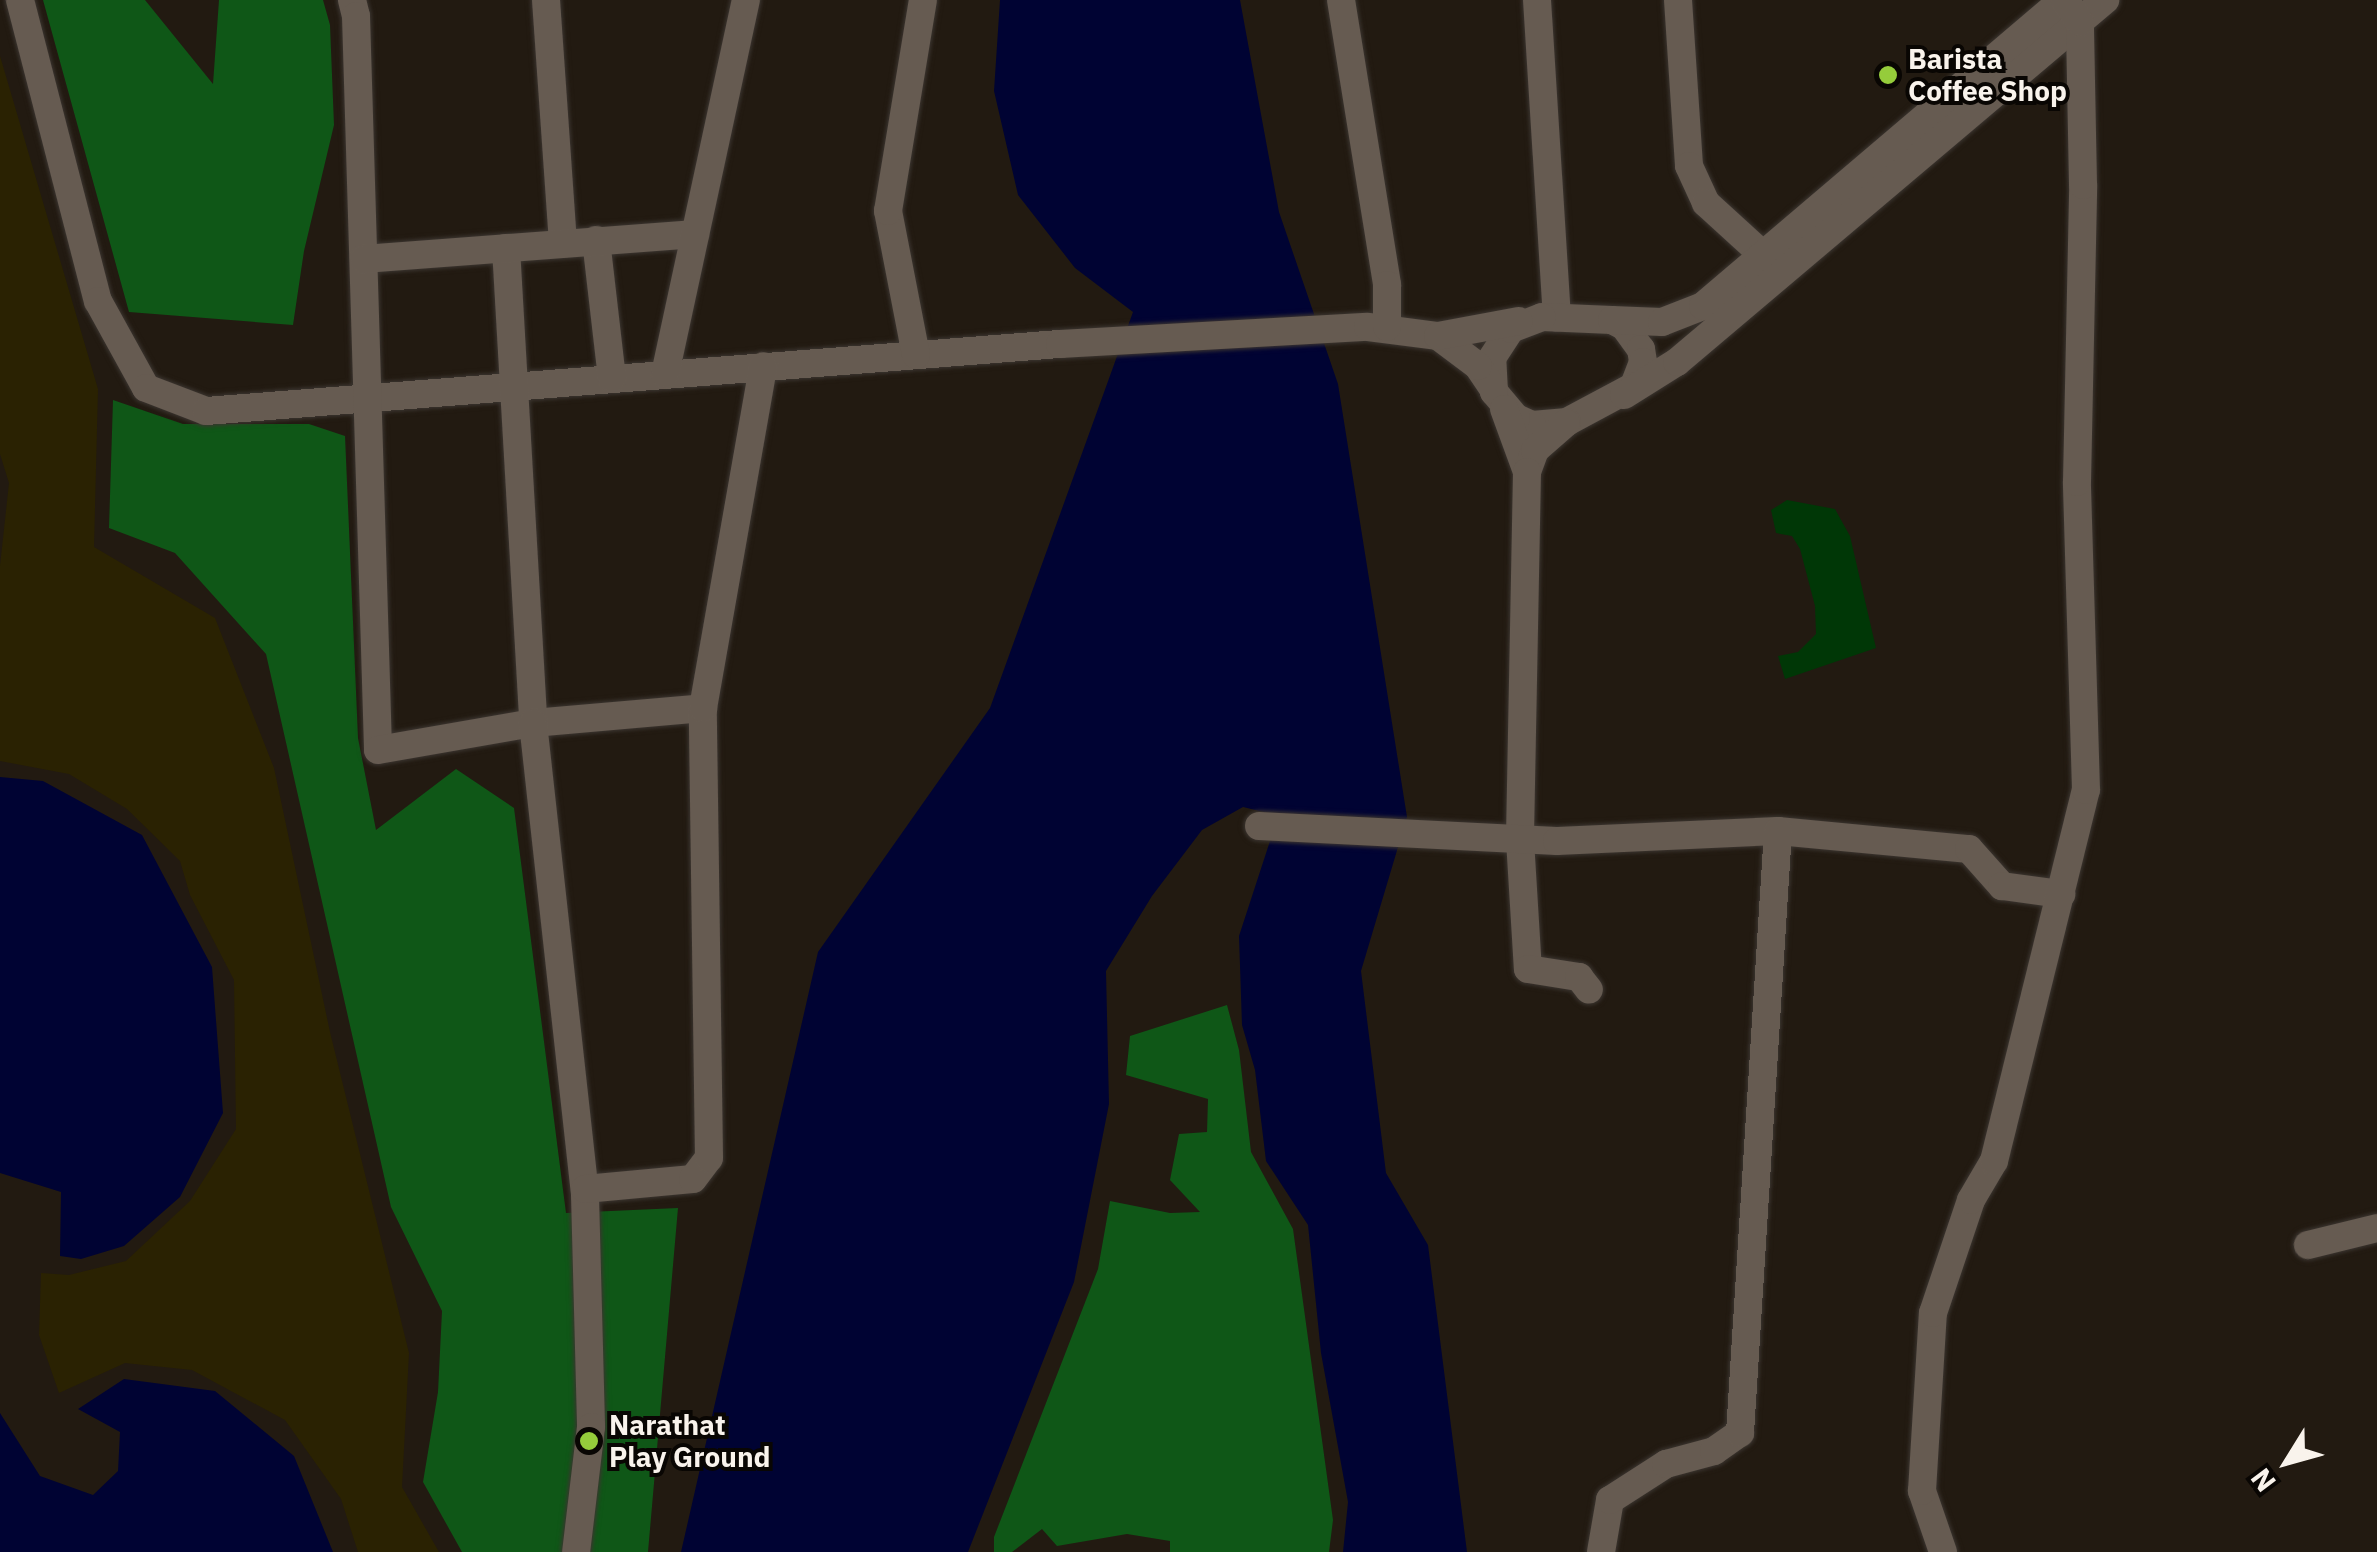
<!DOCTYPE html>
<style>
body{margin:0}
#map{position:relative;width:2377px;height:1552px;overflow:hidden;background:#221a11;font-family:"IBM Plex Sans",sans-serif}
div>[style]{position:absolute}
.green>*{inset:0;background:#003706}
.forest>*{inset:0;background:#0f5717}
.sand>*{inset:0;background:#2a2202}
.water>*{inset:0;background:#000333}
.roads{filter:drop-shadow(0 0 2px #3b3530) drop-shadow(0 0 2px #3b3530)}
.minor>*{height:28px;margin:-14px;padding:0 14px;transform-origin:14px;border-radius:14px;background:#665b51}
.dots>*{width:28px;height:28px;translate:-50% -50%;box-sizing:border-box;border:5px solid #090603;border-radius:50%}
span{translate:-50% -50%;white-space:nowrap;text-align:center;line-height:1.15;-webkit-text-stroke:8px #090603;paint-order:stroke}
.poi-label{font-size:28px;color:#f9f3ec;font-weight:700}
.left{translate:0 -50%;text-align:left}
.north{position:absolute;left:2237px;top:1412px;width:100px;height:100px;-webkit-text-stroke:8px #090603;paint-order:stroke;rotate:233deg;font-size:28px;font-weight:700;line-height:40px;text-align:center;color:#f9f3ec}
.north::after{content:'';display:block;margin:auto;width:35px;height:45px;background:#f9f3ec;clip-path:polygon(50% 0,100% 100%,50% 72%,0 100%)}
</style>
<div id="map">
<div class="green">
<div style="clip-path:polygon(1787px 500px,1835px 509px,1850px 536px,1876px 648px,1785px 679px,1778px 656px,1798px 652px,1816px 634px,1815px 606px,1800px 549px,1792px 536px,1776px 533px,1771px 510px)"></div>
</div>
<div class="forest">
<div style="clip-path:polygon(43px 0,145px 0,213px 84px,219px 0,323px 0,330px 25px,334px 125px,304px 251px,293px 325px,129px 312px)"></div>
<div style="clip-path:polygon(113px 400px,183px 424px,309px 424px,345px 436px,358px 738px,376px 830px,456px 769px,514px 808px,566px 1213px,678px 1208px,648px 1552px,462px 1552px,423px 1482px,438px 1392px,442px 1311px,391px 1207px,266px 654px,175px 553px,109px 528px)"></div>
<div style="clip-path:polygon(1227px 1005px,1239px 1050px,1251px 1152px,1293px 1229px,1333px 1520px,1329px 1552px,1170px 1552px,1170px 1541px,1127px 1534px,1057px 1546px,1042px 1529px,1012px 1552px,994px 1552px,994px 1537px,1098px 1269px,1110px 1201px,1170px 1213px,1200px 1212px,1170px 1180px,1179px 1134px,1207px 1132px,1208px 1099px,1126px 1075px,1130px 1036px)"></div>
</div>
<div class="sand">
<div style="clip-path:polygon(0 56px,98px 389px,94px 547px,215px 618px,274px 768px,330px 1032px,409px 1353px,402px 1487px,439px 1552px,358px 1552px,341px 1499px,285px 1420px,192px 1370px,125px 1363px,59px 1393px,39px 1335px,41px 1273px,69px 1275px,126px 1261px,190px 1201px,236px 1129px,234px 980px,190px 895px,180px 861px,127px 809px,69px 774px,0 761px,0 566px,9px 483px,0 454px)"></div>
</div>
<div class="water">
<div style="clip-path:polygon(1000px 0,1240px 0,1279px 212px,1338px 384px,1407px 817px,1361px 971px,1386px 1173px,1428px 1245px,1467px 1552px,1343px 1552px,1348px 1502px,1321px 1353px,1308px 1225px,1266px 1161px,1255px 1070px,1242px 1025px,1239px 936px,1270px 841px,1272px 814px,1243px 807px,1202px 830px,1152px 896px,1106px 971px,1109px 1104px,1074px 1282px,968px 1552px,681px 1552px,818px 952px,990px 708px,1133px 312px,1075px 268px,1018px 195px,994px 91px)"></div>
<div style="clip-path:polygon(0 777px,43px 781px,142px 835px,212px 967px,223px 1113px,180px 1197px,124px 1246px,81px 1259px,60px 1256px,61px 1192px,0 1173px)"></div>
<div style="clip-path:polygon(124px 1379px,215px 1391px,294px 1456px,333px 1552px,0 1552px,0 1413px,40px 1476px,93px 1495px,118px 1471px,120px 1432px,78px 1409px)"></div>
</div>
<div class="roads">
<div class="minor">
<div style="left:20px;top:0;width:311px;rotate:75.5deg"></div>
<div style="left:98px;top:301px;width:99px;rotate:61.1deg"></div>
<div style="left:146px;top:388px;width:64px;rotate:21deg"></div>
<div style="left:206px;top:411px;width:857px;rotate:-4.49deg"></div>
<div style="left:1060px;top:344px;width:308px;rotate:-3.2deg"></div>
<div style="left:1368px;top:327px;width:71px;rotate:7.3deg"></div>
<div style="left:352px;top:0;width:16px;rotate:76deg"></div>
<div style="left:356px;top:16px;width:734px;rotate:88.28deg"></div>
<div style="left:378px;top:750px;width:157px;rotate:-9.9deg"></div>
<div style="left:533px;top:723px;width:171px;rotate:-5deg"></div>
<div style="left:546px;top:0;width:244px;rotate:86deg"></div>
<div style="left:1341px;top:0;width:289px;rotate:80.8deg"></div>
<div style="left:1387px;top:285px;width:42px;rotate:90deg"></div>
<div style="left:1537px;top:0;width:318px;rotate:86.4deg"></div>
<div style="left:1678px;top:0;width:166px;rotate:86.2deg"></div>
<div style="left:1689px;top:166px;width:41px;rotate:65.3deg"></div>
<div style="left:1706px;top:203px;width:77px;rotate:42.4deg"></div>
<div style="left:596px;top:240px;width:139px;rotate:83.4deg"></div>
<div style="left:506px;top:248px;width:476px;rotate:86.7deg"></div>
<div style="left:533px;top:723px;width:475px;rotate:83.7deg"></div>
<div style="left:585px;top:1195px;width:232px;rotate:88.5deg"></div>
<div style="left:591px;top:1427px;width:126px;rotate:96.8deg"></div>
<div style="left:364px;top:259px;width:332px;rotate:-4.3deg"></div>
<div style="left:1542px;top:317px;width:70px;rotate:2.5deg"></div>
<div style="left:1612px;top:320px;width:13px;rotate:27deg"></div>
<div style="left:1624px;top:326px;width:29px;rotate:54deg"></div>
<div style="left:1641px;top:349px;width:13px;rotate:81deg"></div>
<div style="left:1643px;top:362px;width:26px;rotate:111deg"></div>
<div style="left:1634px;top:386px;width:76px;rotate:151.8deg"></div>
<div style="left:1567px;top:422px;width:35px;rotate:175deg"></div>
<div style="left:1532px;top:425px;width:17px;rotate:-156deg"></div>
<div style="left:1516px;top:418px;width:34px;rotate:-130deg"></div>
<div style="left:1494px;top:392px;width:34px;rotate:-93deg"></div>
<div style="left:1492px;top:358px;width:35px;rotate:-57deg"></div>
<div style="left:1511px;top:329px;width:33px;rotate:-21deg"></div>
<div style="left:1612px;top:320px;width:50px;rotate:2.3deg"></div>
<div style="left:1662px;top:322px;width:44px;rotate:-21.3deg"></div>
<div style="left:1703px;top:306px;width:472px;rotate:-40.4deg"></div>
<div style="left:916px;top:355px;width:147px;rotate:-101deg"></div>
<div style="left:888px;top:211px;width:214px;rotate:-80.6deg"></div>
<div style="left:665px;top:374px;width:383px;rotate:-77.8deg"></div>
<div style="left:1494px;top:390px;width:29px;rotate:-124deg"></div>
<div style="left:1478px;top:366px;width:50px;rotate:-143.1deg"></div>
<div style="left:1438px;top:336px;width:82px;rotate:-10.5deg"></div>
<div style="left:1624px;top:395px;width:62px;rotate:-31.9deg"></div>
<div style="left:1677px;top:362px;width:561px;rotate:-40.22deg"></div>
<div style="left:1504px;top:409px;width:67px;rotate:69.9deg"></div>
<div style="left:1527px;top:472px;width:23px;rotate:-70deg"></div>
<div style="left:1535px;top:450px;width:41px;rotate:-41.1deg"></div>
<div style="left:1527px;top:472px;width:368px;rotate:91.1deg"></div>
<div style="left:1520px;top:840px;width:129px;rotate:86.5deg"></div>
<div style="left:1528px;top:969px;width:52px;rotate:8.9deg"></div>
<div style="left:1579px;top:977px;width:16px;rotate:52deg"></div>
<div style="left:1259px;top:826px;width:298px;rotate:2.9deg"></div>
<div style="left:1557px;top:841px;width:221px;rotate:-2.6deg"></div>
<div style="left:1778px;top:831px;width:192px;rotate:5.4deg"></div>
<div style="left:1969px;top:849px;width:50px;rotate:48.3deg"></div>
<div style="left:2002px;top:886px;width:60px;rotate:7.7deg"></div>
<div style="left:585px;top:1189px;width:108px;rotate:-5.3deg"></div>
<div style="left:693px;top:1179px;width:26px;rotate:-53deg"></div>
<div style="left:709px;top:1158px;width:450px;rotate:-90.8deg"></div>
<div style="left:703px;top:708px;width:347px;rotate:-80deg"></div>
<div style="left:2308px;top:1245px;width:71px;rotate:-13.8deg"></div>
<div style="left:1601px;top:1552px;width:53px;rotate:-80.2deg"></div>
<div style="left:1610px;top:1500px;width:67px;rotate:-32.7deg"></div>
<div style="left:1666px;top:1464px;width:50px;rotate:-15.2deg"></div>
<div style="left:1714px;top:1451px;width:32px;rotate:-35deg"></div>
<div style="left:1740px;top:1433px;width:603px;rotate:-86.39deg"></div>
<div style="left:1943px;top:1552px;width:65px;rotate:-109deg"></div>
<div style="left:1922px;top:1491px;width:178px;rotate:-86.5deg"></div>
<div style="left:1933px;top:1313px;width:119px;rotate:-71.4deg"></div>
<div style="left:1971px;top:1200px;width:45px;rotate:-59.5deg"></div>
<div style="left:1994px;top:1161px;width:382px;rotate:-76.1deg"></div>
<div style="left:2086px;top:790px;width:308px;rotate:-91.7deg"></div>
<div style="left:2077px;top:482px;width:297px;rotate:-88.8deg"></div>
<div style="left:2083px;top:185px;width:163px;rotate:-91.1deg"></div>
<div style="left:2080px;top:22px;width:27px;rotate:-124deg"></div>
</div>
</div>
<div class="dots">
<div style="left:1888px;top:75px;background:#95cc3b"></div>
<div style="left:589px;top:1441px;background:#95cc3b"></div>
</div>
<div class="poi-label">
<span class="left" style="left:1908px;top:75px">Barista<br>Coffee Shop</span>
<span class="left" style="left:609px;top:1441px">Narathat<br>Play Ground</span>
</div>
<div class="north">N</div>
</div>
